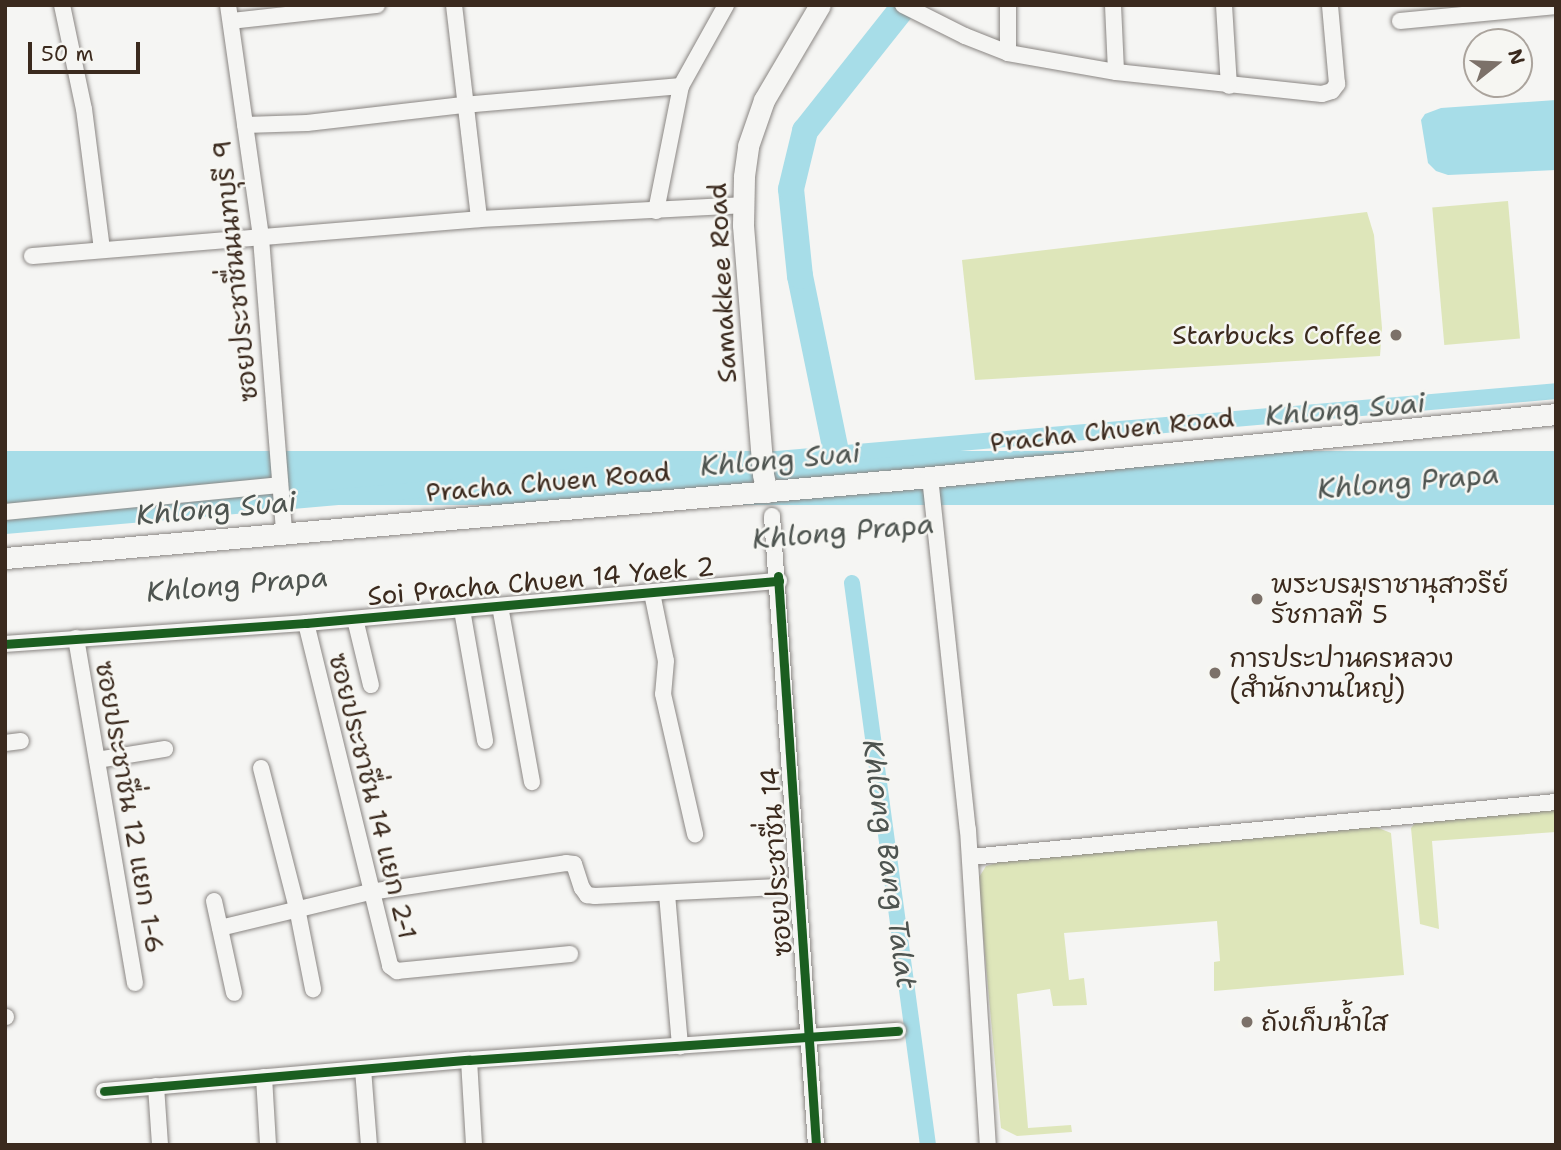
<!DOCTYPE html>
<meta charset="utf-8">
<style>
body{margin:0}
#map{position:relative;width:1561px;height:1150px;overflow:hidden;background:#f5f5f3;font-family:"Shantell Sans","Playpen Sans Thai",sans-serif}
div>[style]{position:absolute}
.green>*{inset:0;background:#dee6ba;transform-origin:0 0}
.water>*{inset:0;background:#a7dde8;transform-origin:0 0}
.canal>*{height:16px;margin:-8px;padding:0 8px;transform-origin:8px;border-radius:8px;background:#a7dde8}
.river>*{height:26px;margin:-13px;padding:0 13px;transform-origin:13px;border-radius:13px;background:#a7dde8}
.roads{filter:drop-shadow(0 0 2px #8a8683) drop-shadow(0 0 2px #8a8683)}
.street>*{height:16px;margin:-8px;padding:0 8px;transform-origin:8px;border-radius:8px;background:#f5f5f3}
.secondary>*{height:21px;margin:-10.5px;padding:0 10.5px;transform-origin:10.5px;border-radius:10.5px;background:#f5f5f3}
.cycleway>*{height:9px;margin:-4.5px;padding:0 4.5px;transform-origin:4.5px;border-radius:4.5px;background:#1b5e20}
.dots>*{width:19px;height:19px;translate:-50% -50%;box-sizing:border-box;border:4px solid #f6f6f2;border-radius:50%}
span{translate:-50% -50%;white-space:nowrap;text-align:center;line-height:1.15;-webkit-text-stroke:5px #f6f6f2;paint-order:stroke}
.street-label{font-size:26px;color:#3b2a1e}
.poi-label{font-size:26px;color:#3b2a1e}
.right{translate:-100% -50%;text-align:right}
.left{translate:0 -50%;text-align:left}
.water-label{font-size:28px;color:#4e5450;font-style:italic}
.frame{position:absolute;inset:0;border:7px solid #3b2a1e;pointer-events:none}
.north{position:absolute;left:1463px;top:28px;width:70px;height:70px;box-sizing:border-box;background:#f6f6f2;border:2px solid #aba49d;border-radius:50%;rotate:72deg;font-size:19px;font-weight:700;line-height:28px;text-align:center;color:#3b2a1e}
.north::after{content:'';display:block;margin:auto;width:24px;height:32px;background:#7c7169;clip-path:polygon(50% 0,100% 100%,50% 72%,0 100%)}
.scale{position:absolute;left:28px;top:42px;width:112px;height:32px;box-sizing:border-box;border:4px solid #3b2a1e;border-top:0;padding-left:9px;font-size:21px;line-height:24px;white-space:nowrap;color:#3b2a1e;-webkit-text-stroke:5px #f6f6f2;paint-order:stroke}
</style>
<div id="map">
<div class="green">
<div style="left:1508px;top:201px;width:138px;height:76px;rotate:85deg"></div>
<div style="clip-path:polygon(1367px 212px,1374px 235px,1382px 328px,1380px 356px,975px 380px,962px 260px)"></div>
<div style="clip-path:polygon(1556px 810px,1556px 832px,1432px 841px,1439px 929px,1420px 924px,1411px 828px,1416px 822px)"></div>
<div style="clip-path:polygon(1376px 827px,1391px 833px,1404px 975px,1214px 991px,1214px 962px,1220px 961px,1217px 921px,1064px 933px,1069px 980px,1084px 978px,1087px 1005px,1053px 1006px,1050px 989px,1017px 994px,1028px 1128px,1071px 1125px,1072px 1132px,1017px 1136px,1001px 1128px,978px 879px,986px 866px,1007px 860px)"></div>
</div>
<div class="water">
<div style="clip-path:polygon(1556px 100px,1556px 170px,1448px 175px,1436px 171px,1428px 163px,1421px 120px,1425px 114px,1441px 108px)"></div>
<div style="left:1556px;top:451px;width:54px;height:1557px;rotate:90deg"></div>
</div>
<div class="canal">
<div style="left:5px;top:526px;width:1557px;rotate:-4.97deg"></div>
<div style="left:852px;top:583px;width:567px;rotate:82.3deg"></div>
</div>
<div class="river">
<div style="left:839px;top:466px;width:194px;rotate:-101.6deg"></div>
<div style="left:800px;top:276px;width:87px;rotate:-95.9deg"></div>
<div style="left:791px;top:189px;width:60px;rotate:-76.4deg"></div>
<div style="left:805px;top:131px;width:161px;rotate:-51.6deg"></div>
</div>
<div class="roads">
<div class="street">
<div style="left:62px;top:5px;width:106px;rotate:78.1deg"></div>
<div style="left:84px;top:109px;width:142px;rotate:82.7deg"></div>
<div style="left:228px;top:5px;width:235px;rotate:81.9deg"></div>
<div style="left:261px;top:238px;width:296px;rotate:85.5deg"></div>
<div style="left:454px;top:5px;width:215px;rotate:83.3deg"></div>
<div style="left:903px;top:5px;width:69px;rotate:26.6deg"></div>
<div style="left:965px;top:36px;width:46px;rotate:21.6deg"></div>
<div style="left:1008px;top:53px;width:110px;rotate:10deg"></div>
<div style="left:1116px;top:72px;width:207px;rotate:6.1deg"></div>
<div style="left:1322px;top:94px;width:10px;rotate:-17deg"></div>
<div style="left:1332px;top:91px;width:9px;rotate:-54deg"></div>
<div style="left:1337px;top:84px;width:79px;rotate:-95.1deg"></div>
<div style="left:1008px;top:5px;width:48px;rotate:90deg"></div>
<div style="left:1113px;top:5px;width:67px;rotate:87.4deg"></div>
<div style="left:1224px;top:5px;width:81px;rotate:86.5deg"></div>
<div style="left:231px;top:21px;width:147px;rotate:-6.3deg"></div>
<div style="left:1400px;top:21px;width:157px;rotate:-5.5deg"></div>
<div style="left:245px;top:125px;width:62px;rotate:-1.8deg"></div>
<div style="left:307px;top:123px;width:157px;rotate:-6.6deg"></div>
<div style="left:463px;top:105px;width:219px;rotate:-5deg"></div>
<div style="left:656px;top:211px;width:127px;rotate:-78.7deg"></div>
<div style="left:681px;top:86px;width:93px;rotate:-60.9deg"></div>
<div style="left:32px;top:256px;width:449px;rotate:-4.7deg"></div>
<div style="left:479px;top:219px;width:264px;rotate:-3deg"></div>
<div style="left:930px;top:477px;width:355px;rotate:83.9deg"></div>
<div style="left:968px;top:830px;width:316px;rotate:86.4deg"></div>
<div style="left:5px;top:512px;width:275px;rotate:-5.6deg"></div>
<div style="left:772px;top:516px;width:631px;rotate:86deg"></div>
<div style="left:652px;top:593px;width:69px;rotate:78.4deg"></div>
<div style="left:666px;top:661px;width:33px;rotate:95deg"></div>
<div style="left:663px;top:694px;width:144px;rotate:77.1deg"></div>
<div style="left:500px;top:606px;width:179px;rotate:79.7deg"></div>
<div style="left:462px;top:610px;width:133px;rotate:80deg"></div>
<div style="left:355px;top:619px;width:68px;rotate:76.4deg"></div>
<div style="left:306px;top:623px;width:353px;rotate:76.2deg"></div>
<div style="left:390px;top:966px;width:9px;rotate:36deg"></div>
<div style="left:397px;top:971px;width:174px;rotate:-5.6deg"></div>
<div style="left:76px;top:638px;width:350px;rotate:80.3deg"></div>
<div style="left:5px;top:644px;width:302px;rotate:-4deg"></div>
<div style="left:306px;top:623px;width:475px;rotate:-5.1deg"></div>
<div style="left:5px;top:743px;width:16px;rotate:-7deg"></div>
<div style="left:97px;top:760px;width:69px;rotate:-9.2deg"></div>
<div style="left:261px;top:768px;width:145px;rotate:75.6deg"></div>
<div style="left:297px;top:908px;width:83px;rotate:78.8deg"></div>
<div style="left:970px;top:857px;width:589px;rotate:-5.36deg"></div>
<div style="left:667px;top:894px;width:153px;rotate:85.1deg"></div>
<div style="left:214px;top:901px;width:94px;rotate:77.7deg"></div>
<div style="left:220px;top:928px;width:154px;rotate:-13.5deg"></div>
<div style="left:370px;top:892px;width:198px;rotate:-8.4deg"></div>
<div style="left:566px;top:863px;width:8px;rotate:7deg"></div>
<div style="left:574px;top:864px;width:25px;rotate:72deg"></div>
<div style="left:582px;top:888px;width:9px;rotate:54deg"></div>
<div style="left:587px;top:895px;width:8px;rotate:7deg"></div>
<div style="left:595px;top:896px;width:203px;rotate:-2.8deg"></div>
<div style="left:5px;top:1017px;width:1px"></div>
<div style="left:469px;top:1060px;width:85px;rotate:86.6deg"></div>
<div style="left:363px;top:1069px;width:76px;rotate:85.5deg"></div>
<div style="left:264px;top:1077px;width:68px;rotate:86.6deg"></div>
<div style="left:156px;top:1086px;width:59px;rotate:86.1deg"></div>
<div style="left:104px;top:1091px;width:366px;rotate:-4.9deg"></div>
<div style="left:469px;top:1060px;width:430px;rotate:-3.9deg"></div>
</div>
<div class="secondary">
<div style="left:767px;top:492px;width:18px;rotate:-103deg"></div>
<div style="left:763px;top:474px;width:250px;rotate:-94.6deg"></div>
<div style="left:743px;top:225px;width:49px;rotate:-88.8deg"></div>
<div style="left:744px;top:176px;width:30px;rotate:-82deg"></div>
<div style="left:748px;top:146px;width:49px;rotate:-70.8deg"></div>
<div style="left:764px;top:100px;width:110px;rotate:-59.5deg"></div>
<div style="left:5px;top:558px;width:929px;rotate:-5deg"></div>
<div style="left:930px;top:477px;width:629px;rotate:-5.75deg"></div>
</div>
</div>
<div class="cycleway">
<div style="left:778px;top:576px;width:570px;rotate:86.18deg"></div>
<div style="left:5px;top:644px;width:302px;rotate:-4deg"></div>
<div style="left:306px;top:623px;width:475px;rotate:-5.1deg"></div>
<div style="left:104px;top:1091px;width:366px;rotate:-4.9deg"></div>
<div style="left:469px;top:1060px;width:430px;rotate:-3.9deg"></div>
</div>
<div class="dots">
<div style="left:1396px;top:335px;background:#7c7169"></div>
<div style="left:1257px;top:599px;background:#7c7169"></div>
<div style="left:1215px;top:673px;background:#7c7169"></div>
<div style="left:1247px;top:1022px;background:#7c7169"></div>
</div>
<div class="street-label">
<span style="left:235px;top:271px;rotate:-96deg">ซอยประชาชื่นนนทบุรี 9</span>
<span style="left:722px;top:283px;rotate:-93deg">Samakkee Road</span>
<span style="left:1112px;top:430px;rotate:-6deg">Pracha Chuen Road</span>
<span style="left:548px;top:482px;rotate:-5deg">Pracha Chuen Road</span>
<span style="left:541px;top:581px;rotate:-5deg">Soi Pracha Chuen 14 Yaek 2</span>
<span style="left:373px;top:796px;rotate:76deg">ซอยประชาชื่น 14 แยก 2-1</span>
<span style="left:130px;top:807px;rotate:80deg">ซอยประชาชื่น 12 แยก 1-6</span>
<span style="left:776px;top:862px;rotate:-94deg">ซอยประชาชื่น 14</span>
</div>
<div class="poi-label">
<span class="right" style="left:1382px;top:335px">Starbucks Coffee</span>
<span class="left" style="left:1271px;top:599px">พระบรมราชานุสาวรีย์<br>รัชกาลที่ 5</span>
<span class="left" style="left:1229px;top:673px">การประปานครหลวง<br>(สำนักงานใหญ่)</span>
<span class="left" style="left:1261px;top:1022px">ถังเก็บน้ำใส</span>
</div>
<div class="water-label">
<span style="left:1345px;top:409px;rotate:-5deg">Khlong Suai</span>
<span style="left:780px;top:459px;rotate:-5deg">Khlong Suai</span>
<span style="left:1408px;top:481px;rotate:-5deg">Khlong Prapa</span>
<span style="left:216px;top:508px;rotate:-5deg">Khlong Suai</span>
<span style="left:843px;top:531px;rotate:-5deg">Khlong Prapa</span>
<span style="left:237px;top:584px;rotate:-5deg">Khlong Prapa</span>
<span style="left:890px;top:864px;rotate:82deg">Khlong Bang Talat</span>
</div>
<div class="frame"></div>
<div class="north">N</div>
<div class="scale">50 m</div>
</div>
